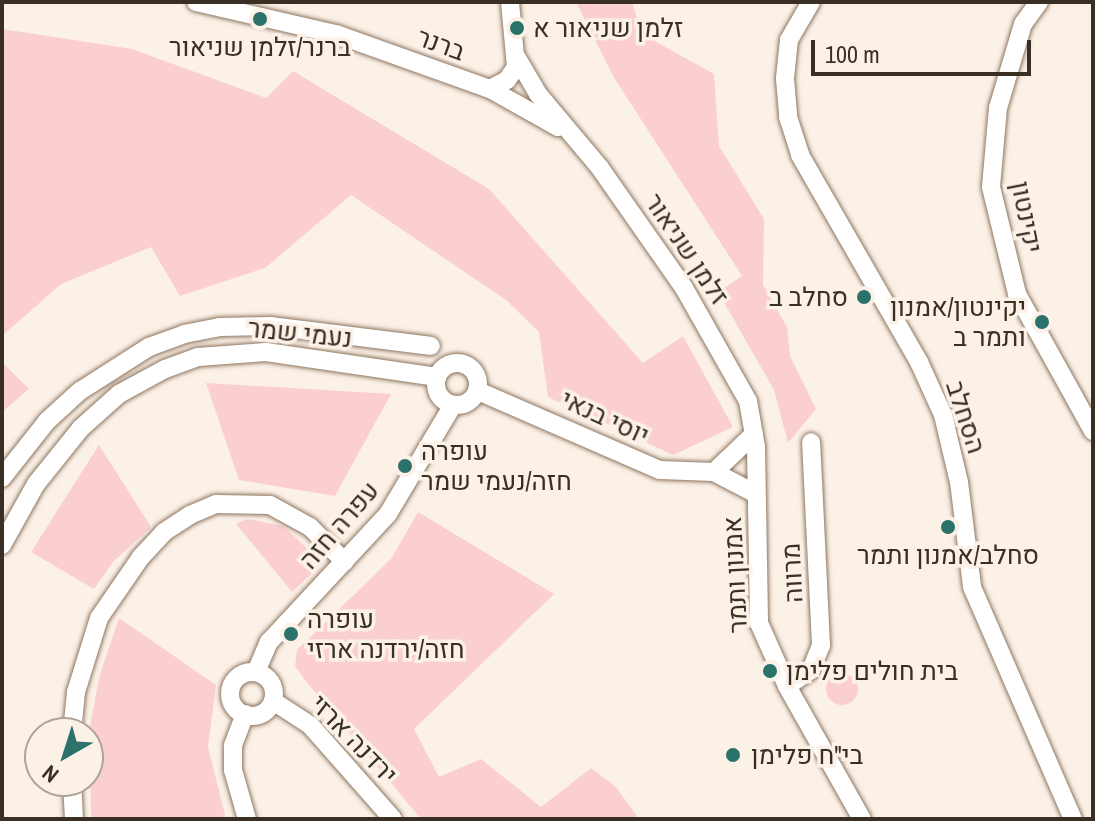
<!DOCTYPE html>
<meta charset="utf-8">
<style>
body{margin:0}
#map{position:relative;width:1095px;height:821px;overflow:hidden;background:#fcf1e7;font-family:"Archivo Narrow",Heebo,sans-serif}
div>[style]{position:absolute}
.green>*{inset:0;background:#fbcfd0}
.round{border-radius:50%}
.roads{filter:drop-shadow(0 0 2px #8e7660) drop-shadow(0 0 2px #8e7660)}
.minor>*{height:18px;margin:-9px;padding:0 9px;transform-origin:9px;border-radius:9px;background:#fff}
.minor>.ring{margin:-9px;padding:0;box-sizing:content-box;background:none;border:18px solid #fff;border-radius:50%}
.dots>*{width:22px;height:22px;translate:-50% -50%;box-sizing:border-box;border:4px solid #fcf1e7;border-radius:50%}
span{translate:-50% -50%;white-space:nowrap;text-align:center;line-height:1.15;-webkit-text-stroke:7px #fcf1e7;paint-order:stroke}
.poi-label{font-size:26px;color:#392f25}
.left{translate:0 -50%;text-align:left}
.right{translate:-100% -50%;text-align:right}
.street-label{font-size:26px;color:#392f25}
.frame{position:absolute;inset:0;border:4px solid #392f25;pointer-events:none}
.north{position:absolute;left:24px;top:717px;width:80px;height:80px;box-sizing:border-box;background:#fcf1e7;border:2px solid #aea399;border-radius:50%;rotate:219deg;font-size:22px;font-weight:700;line-height:32px;text-align:center;color:#392f25}
.north::after{content:'';display:block;margin:auto;width:28px;height:36px;background:#2a726a;clip-path:polygon(50% 0,100% 100%,50% 72%,0 100%)}
.scale{position:absolute;left:811px;top:40px;width:220px;height:36px;box-sizing:border-box;border:4px solid #392f25;border-top:0;padding-left:10px;font-size:24px;line-height:28px;white-space:nowrap;color:#392f25;-webkit-text-stroke:6px #fcf1e7;paint-order:stroke}
</style>
<div id="map">
<div class="green">
<div style="clip-path:polygon(576px 2px,632px 2px,642px 34px,714px 74px,719px 146px,764px 219px,763px 285px,787px 327px,790px 356px,816px 409px,788px 443px,774px 390px,718px 292px,742px 276px,613px 76px)"></div>
<div style="clip-path:polygon(2px 29px,132px 49px,266px 98px,293px 71px,489px 189px,643px 363px,683px 336px,733px 427px,673px 455px,548px 397px,539px 332px,506px 300px,351px 195px,265px 268px,180px 296px,151px 247px,61px 284px,2px 336px)"></div>
<div style="clip-path:polygon(2px 362px,29px 389px,2px 412px)"></div>
<div style="clip-path:polygon(206px 383px,391px 394px,335px 496px,239px 480px)"></div>
<div style="clip-path:polygon(99px 445px,151px 527px,113px 562px,94px 589px,31px 552px)"></div>
<div style="clip-path:polygon(418px 512px,554px 594px,414px 729px,439px 777px,481px 759px,541px 807px,591px 768px,616px 787px,639px 819px,421px 819px,305px 680px,295px 666px,297px 650px,391px 559px)"></div>
<div style="clip-path:polygon(247px 519px,283px 526px,323px 563px,292px 592px,236px 524px)"></div>
<div style="clip-path:polygon(119px 618px,216px 685px,208px 747px,226px 819px,91px 819px,90px 726px,100px 674px)"></div>
<div class="round" style="left:826px;top:673px;width:32px;height:32px"></div>
</div>
<div class="roads">
<div class="minor">
<div style="left:196px;top:2px;width:144px;rotate:12.9deg"></div>
<div style="left:336px;top:34px;width:164px;rotate:19.7deg"></div>
<div style="left:490px;top:89px;width:78px;rotate:29.2deg"></div>
<div style="left:811px;top:2px;width:44px;rotate:120.1deg"></div>
<div style="left:789px;top:40px;width:39px;rotate:96deg"></div>
<div style="left:785px;top:79px;width:38px;rotate:85deg"></div>
<div style="left:788px;top:117px;width:40px;rotate:72deg"></div>
<div style="left:800px;top:155px;width:239px;rotate:60.1deg"></div>
<div style="left:919px;top:362px;width:58px;rotate:65.6deg"></div>
<div style="left:943px;top:415px;width:69px;rotate:76.6deg"></div>
<div style="left:959px;top:482px;width:106px;rotate:82.9deg"></div>
<div style="left:972px;top:587px;width:253px;rotate:66.5deg"></div>
<div style="left:1039px;top:2px;width:27px;rotate:126deg"></div>
<div style="left:1023px;top:24px;width:88px;rotate:106.6deg"></div>
<div style="left:998px;top:108px;width:79px;rotate:95.1deg"></div>
<div style="left:991px;top:187px;width:110px;rotate:76.3deg"></div>
<div style="left:1017px;top:294px;width:157px;rotate:61deg"></div>
<div style="left:517px;top:58px;width:42px;rotate:59.7deg"></div>
<div style="left:538px;top:94px;width:97px;rotate:50deg"></div>
<div style="left:600px;top:168px;width:146px;rotate:55deg"></div>
<div style="left:684px;top:288px;width:130px;rotate:60.5deg"></div>
<div style="left:748px;top:401px;width:47px;rotate:80.1deg"></div>
<div style="left:756px;top:447px;width:176px;rotate:89deg"></div>
<div style="left:759px;top:623px;width:69px;rotate:66deg"></div>
<div style="left:787px;top:686px;width:153px;rotate:60.6deg"></div>
<div style="left:490px;top:89px;width:19px;rotate:-28deg"></div>
<div style="left:507px;top:80px;width:16px;rotate:-55deg"></div>
<div style="left:516px;top:67px;width:65px;rotate:-95.3deg"></div>
<div class="ring" style="left:436px;top:363px;width:24px;height:24px"></div>
<div style="left:478px;top:391px;width:198px;rotate:23.5deg"></div>
<div style="left:660px;top:470px;width:54px;rotate:2.1deg"></div>
<div style="left:714px;top:472px;width:47px;rotate:27.6deg"></div>
<div style="left:714px;top:472px;width:55px;rotate:-43.5deg"></div>
<div style="left:2px;top:478px;width:73px;rotate:-51.7deg"></div>
<div style="left:47px;top:421px;width:45px;rotate:-42.3deg"></div>
<div style="left:80px;top:391px;width:82px;rotate:-32.5deg"></div>
<div style="left:149px;top:347px;width:37px;rotate:-20deg"></div>
<div style="left:184px;top:334px;width:36px;rotate:-11deg"></div>
<div style="left:219px;top:327px;width:52px;rotate:-1.1deg"></div>
<div style="left:271px;top:326px;width:161px;rotate:7.1deg"></div>
<div style="left:2px;top:545px;width:70px;rotate:-60.9deg"></div>
<div style="left:36px;top:484px;width:72px;rotate:-51.2deg"></div>
<div style="left:81px;top:428px;width:51px;rotate:-41.8deg"></div>
<div style="left:119px;top:394px;width:52px;rotate:-28.5deg"></div>
<div style="left:165px;top:369px;width:35px;rotate:-20deg"></div>
<div style="left:198px;top:357px;width:68px;rotate:-4.2deg"></div>
<div style="left:266px;top:352px;width:173px;rotate:8.3deg"></div>
<div style="left:256px;top:672px;width:33px;rotate:-67deg"></div>
<div style="left:269px;top:642px;width:175px;rotate:-47.1deg"></div>
<div style="left:388px;top:514px;width:127px;rotate:-59.2deg"></div>
<div class="ring" style="left:230px;top:672px;width:26px;height:26px"></div>
<div style="left:787px;top:686px;width:29px;rotate:-34deg"></div>
<div style="left:811px;top:670px;width:27px;rotate:-68deg"></div>
<div style="left:821px;top:645px;width:203px;rotate:-92.8deg"></div>
<div style="left:273px;top:701px;width:44px;rotate:33deg"></div>
<div style="left:310px;top:725px;width:125px;rotate:48.6deg"></div>
<div style="left:245px;top:714px;width:34px;rotate:111deg"></div>
<div style="left:233px;top:746px;width:24px;rotate:90deg"></div>
<div style="left:233px;top:770px;width:51px;rotate:74.1deg"></div>
<div style="left:72px;top:733px;width:41px;rotate:-84.4deg"></div>
<div style="left:76px;top:692px;width:77px;rotate:-72.7deg"></div>
<div style="left:99px;top:618px;width:74px;rotate:-55.5deg"></div>
<div style="left:141px;top:557px;width:34px;rotate:-47deg"></div>
<div style="left:164px;top:532px;width:31px;rotate:-33deg"></div>
<div style="left:190px;top:515px;width:28px;rotate:-23deg"></div>
<div style="left:216px;top:504px;width:54px;rotate:1.1deg"></div>
<div style="left:270px;top:505px;width:46px;rotate:28.8deg"></div>
<div style="left:310px;top:527px;width:49px;rotate:45deg"></div>
<div style="left:72px;top:781px;width:38px;rotate:87deg"></div>
</div>
</div>
<div class="dots">
<div style="left:260px;top:19px;background:#2a726a"></div>
<div style="left:517px;top:28px;background:#2a726a"></div>
<div style="left:864px;top:297px;background:#2a726a"></div>
<div style="left:1042px;top:322px;background:#2a726a"></div>
<div style="left:405px;top:466px;background:#2a726a"></div>
<div style="left:948px;top:527px;background:#2a726a"></div>
<div style="left:291px;top:634px;background:#2a726a"></div>
<div style="left:770px;top:671px;background:#2a726a"></div>
<div style="left:733px;top:755px;background:#2a726a"></div>
</div>
<div class="poi-label">
<span class="left" style="left:533px;top:28px">זלמן שניאור א</span>
<span style="left:260px;top:47px">ברנר/זלמן שניאור</span>
<span class="right" style="left:848px;top:297px">סחלב ב</span>
<span class="right" style="left:1026px;top:322px">יקינטון/אמנון<br>ותמר ב</span>
<span class="left" style="left:421px;top:466px">עופרה<br>חזה/נעמי שמר</span>
<span style="left:948px;top:555px">סחלב/אמנון ותמר</span>
<span class="left" style="left:307px;top:634px">עופרה<br>חזה/ירדנה ארזי</span>
<span class="left" style="left:786px;top:671px">בית חולים פלימן</span>
<span class="left" style="left:751px;top:755px">בי"ח פלימן</span>
</div>
<div class="street-label">
<span style="left:441px;top:44px;rotate:20deg">ברנר</span>
<span style="left:1027px;top:217px;rotate:79deg">יקינטון</span>
<span style="left:687px;top:249px;rotate:56deg">זלמן שניאור</span>
<span style="left:300px;top:333px;rotate:6deg">נעמי שמר</span>
<span style="left:605px;top:417px;rotate:25deg">יוסי בנאי</span>
<span style="left:966px;top:417px;rotate:72deg">הסחלב</span>
<span style="left:339px;top:525px;rotate:-49deg">עפרה חזה</span>
<span style="left:792px;top:573px;rotate:-93deg">מרווה</span>
<span style="left:735px;top:575px;rotate:-93deg">אמנון ותמר</span>
<span style="left:354px;top:739px;rotate:46deg">ירדנה ארזי</span>
</div>
<div class="frame"></div>
<div class="north">N</div>
<div class="scale">100 m</div>
</div>
